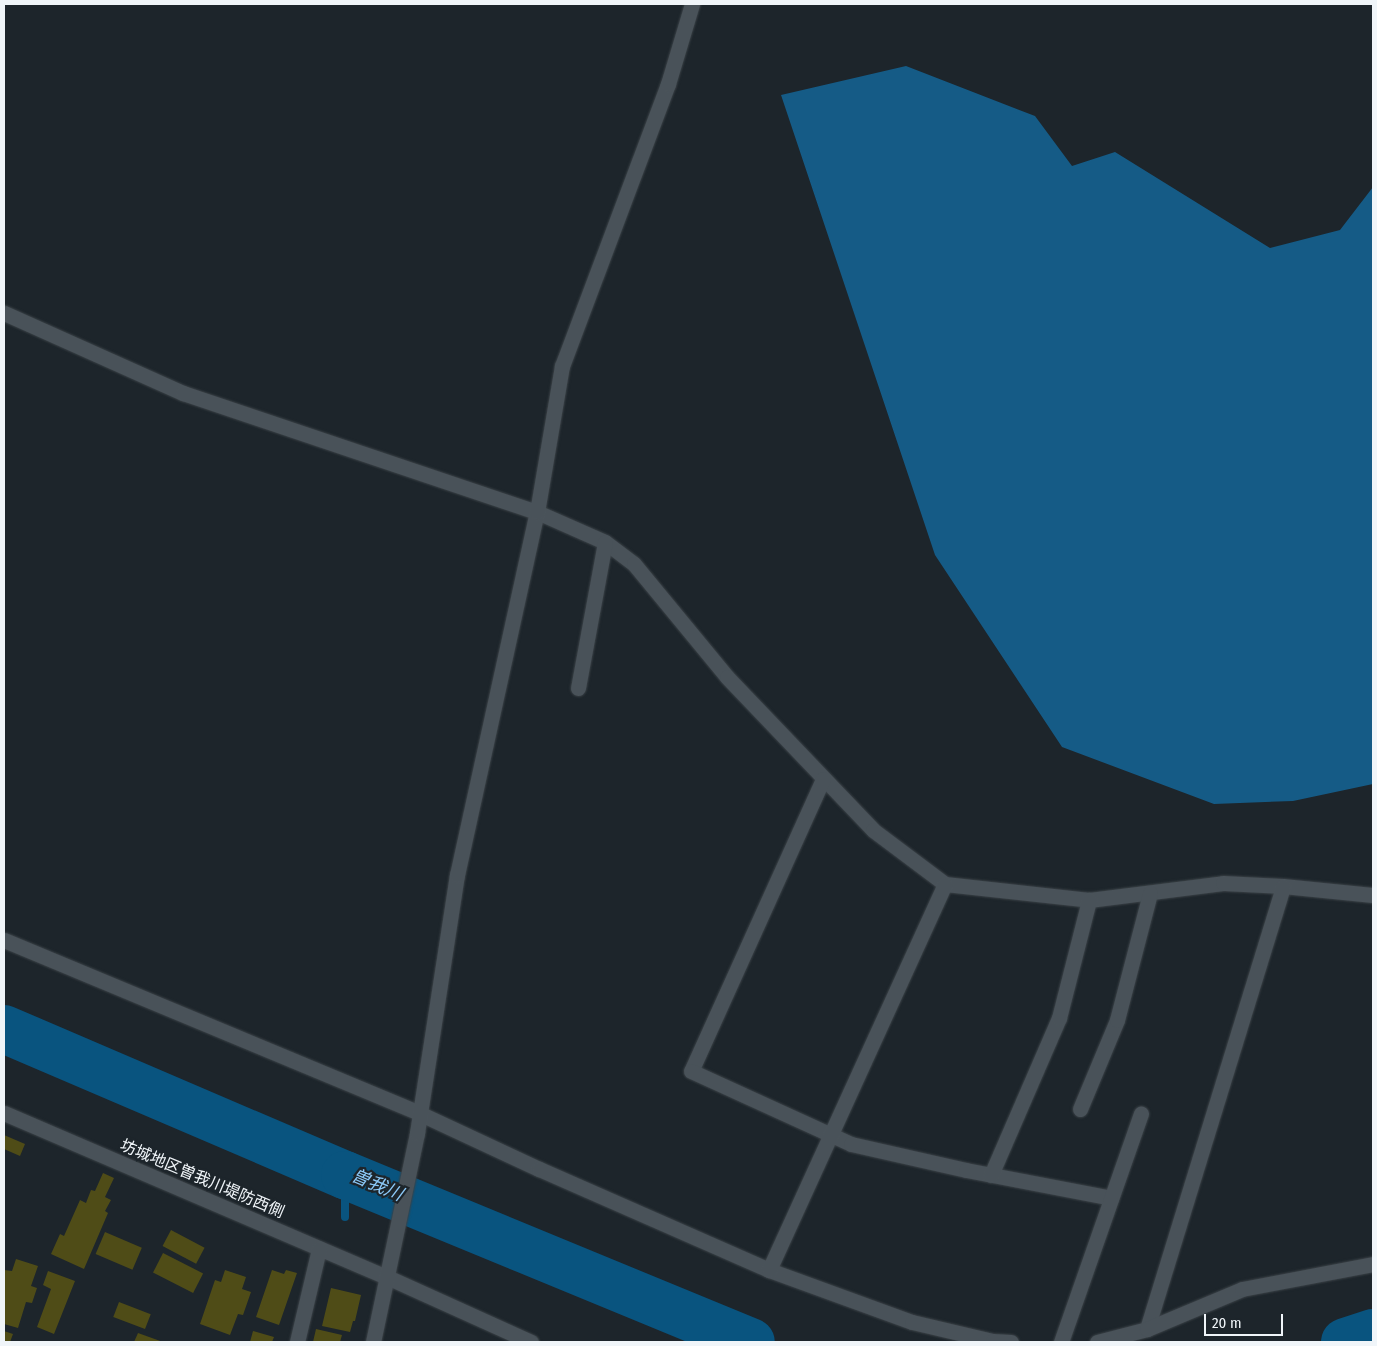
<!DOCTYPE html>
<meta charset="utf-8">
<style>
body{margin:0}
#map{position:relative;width:1377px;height:1346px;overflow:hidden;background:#1d252b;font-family:"Fira Sans Condensed","Noto Sans JP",sans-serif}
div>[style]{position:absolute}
.forest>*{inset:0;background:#155b86}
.stream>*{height:8px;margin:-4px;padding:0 4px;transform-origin:4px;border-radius:4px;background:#09547f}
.river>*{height:48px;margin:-24px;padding:0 24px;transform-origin:24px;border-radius:24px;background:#09547f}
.building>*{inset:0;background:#4f4c17;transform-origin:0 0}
.roads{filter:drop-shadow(0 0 1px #3a4146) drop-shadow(0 0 1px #3a4146)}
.minor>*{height:15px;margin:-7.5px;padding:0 7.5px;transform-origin:7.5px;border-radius:7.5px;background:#495259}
span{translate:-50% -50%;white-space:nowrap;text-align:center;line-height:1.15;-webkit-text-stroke:4.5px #1d252b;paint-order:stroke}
.street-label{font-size:16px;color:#f0f5f9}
.water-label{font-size:18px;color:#8cc9f8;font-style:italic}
.frame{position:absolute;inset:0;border:5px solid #f0f5f9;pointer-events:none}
.scale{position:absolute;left:1204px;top:1314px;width:79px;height:22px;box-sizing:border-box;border:2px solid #f0f5f9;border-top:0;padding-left:6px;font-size:15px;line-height:18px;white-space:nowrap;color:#f0f5f9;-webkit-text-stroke:4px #1d252b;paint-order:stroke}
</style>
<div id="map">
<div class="forest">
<div style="clip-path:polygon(906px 66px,1035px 116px,1072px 166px,1115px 152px,1270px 248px,1340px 230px,1373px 187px,1373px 784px,1293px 801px,1214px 804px,1062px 747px,935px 555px,781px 95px)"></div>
</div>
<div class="stream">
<div style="left:345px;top:1217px;width:42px;rotate:-90deg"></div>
</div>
<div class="river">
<div style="left:4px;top:1029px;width:371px;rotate:23.2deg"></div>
<div style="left:345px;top:1175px;width:439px;rotate:22.4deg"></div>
<div style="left:1345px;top:1342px;width:29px;rotate:-18deg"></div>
</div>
<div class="building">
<div style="clip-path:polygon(4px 1135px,25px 1144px,20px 1156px,4px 1149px)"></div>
<div style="clip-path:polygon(103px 1173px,114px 1178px,105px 1197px,111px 1200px,105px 1211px,108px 1213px,84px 1269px,51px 1254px,60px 1234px,64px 1236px,80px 1200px,86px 1203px,91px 1190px,95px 1191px)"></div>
<div style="left:171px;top:1230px;width:38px;height:18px;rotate:28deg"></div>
<div style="left:105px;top:1232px;width:40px;height:24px;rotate:23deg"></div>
<div style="left:163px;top:1253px;width:45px;height:22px;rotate:27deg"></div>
<div style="clip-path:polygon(16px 1259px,38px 1266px,31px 1286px,37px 1288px,32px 1303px,26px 1302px,18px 1328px,4px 1324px,4px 1270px,12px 1271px)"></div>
<div style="clip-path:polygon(225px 1270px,246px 1277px,242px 1289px,251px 1292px,243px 1315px,238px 1314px,230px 1335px,200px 1324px,215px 1280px,221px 1282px)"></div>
<div style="clip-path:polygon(272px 1270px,284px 1274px,286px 1270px,297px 1273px,279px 1325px,256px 1317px)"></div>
<div style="clip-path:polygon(48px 1271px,75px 1281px,54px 1334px,37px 1327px,51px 1289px,43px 1285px)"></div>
<div style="clip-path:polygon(331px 1288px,361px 1295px,355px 1321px,353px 1321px,350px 1332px,322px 1326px)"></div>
<div style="left:119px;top:1302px;width:34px;height:16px;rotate:21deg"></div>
<div style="clip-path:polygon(316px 1329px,342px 1335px,340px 1342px,313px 1342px)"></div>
<div style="clip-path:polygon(4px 1331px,13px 1334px,10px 1342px,4px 1342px)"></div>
<div style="clip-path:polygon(253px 1331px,274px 1337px,272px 1342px,250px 1342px)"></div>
<div style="clip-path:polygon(138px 1333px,163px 1342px,134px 1342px)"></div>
</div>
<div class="roads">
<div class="minor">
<div style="left:4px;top:313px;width:196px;rotate:24.1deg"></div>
<div style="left:183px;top:393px;width:373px;rotate:18.6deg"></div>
<div style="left:537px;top:512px;width:74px;rotate:23.8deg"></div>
<div style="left:605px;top:542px;width:36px;rotate:37deg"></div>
<div style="left:634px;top:564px;width:146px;rotate:50.5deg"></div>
<div style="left:727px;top:677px;width:211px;rotate:46.3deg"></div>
<div style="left:873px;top:830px;width:90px;rotate:36.9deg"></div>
<div style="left:945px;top:884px;width:145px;rotate:6.3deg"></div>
<div style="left:1089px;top:900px;width:135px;rotate:-7.2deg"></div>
<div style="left:1223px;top:883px;width:60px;rotate:2.9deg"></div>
<div style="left:1283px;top:886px;width:90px;rotate:5.7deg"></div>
<div style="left:578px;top:688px;width:148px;rotate:-79.5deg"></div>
<div style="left:823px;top:779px;width:320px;rotate:114.3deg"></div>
<div style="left:691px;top:1071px;width:176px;rotate:24.5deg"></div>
<div style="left:851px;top:1144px;width:118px;rotate:12.7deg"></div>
<div style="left:966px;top:1170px;width:148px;rotate:10.9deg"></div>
<div style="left:4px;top:940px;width:452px;rotate:22.6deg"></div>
<div style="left:421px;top:1114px;width:130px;rotate:25deg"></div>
<div style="left:539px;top:1169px;width:251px;rotate:23.7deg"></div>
<div style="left:769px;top:1270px;width:152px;rotate:20deg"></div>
<div style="left:912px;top:1322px;width:83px;rotate:13.2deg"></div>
<div style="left:993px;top:1341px;width:18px;rotate:3deg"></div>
<div style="left:1080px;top:1109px;width:96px;rotate:-67.4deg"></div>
<div style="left:1117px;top:1020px;width:131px;rotate:-75.4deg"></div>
<div style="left:4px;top:1113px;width:417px;rotate:23.2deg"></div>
<div style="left:387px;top:1277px;width:158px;rotate:24.3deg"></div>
<div style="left:991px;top:1175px;width:171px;rotate:-66.6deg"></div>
<div style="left:1059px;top:1018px;width:122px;rotate:-75.7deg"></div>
<div style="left:769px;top:1270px;width:424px;rotate:-65.5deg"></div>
<div style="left:1147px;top:1329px;width:463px;rotate:-72.9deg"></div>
<div style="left:297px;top:1342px;width:96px;rotate:-76.7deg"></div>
<div style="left:373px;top:1342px;width:214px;rotate:-78.1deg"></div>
<div style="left:417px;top:1133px;width:261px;rotate:-81.2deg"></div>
<div style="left:457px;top:875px;width:372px;rotate:-77.6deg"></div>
<div style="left:537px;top:512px;width:148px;rotate:-80.3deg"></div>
<div style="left:562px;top:366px;width:301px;rotate:-69.4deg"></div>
<div style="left:668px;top:84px;width:84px;rotate:-73.3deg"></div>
<div style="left:1061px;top:1342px;width:242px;rotate:-70.7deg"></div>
<div style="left:1097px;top:1342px;width:52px;rotate:-14.6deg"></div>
<div style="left:1147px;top:1329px;width:103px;rotate:-22.8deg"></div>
<div style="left:1242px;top:1289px;width:133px;rotate:-10.8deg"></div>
</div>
</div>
<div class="street-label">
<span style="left:202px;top:1179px;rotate:23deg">坊城地区曽我川堤防西側</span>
</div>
<div class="water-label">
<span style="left:377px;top:1185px;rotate:23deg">曽我川</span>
</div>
<div class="frame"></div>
<div class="scale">20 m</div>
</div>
